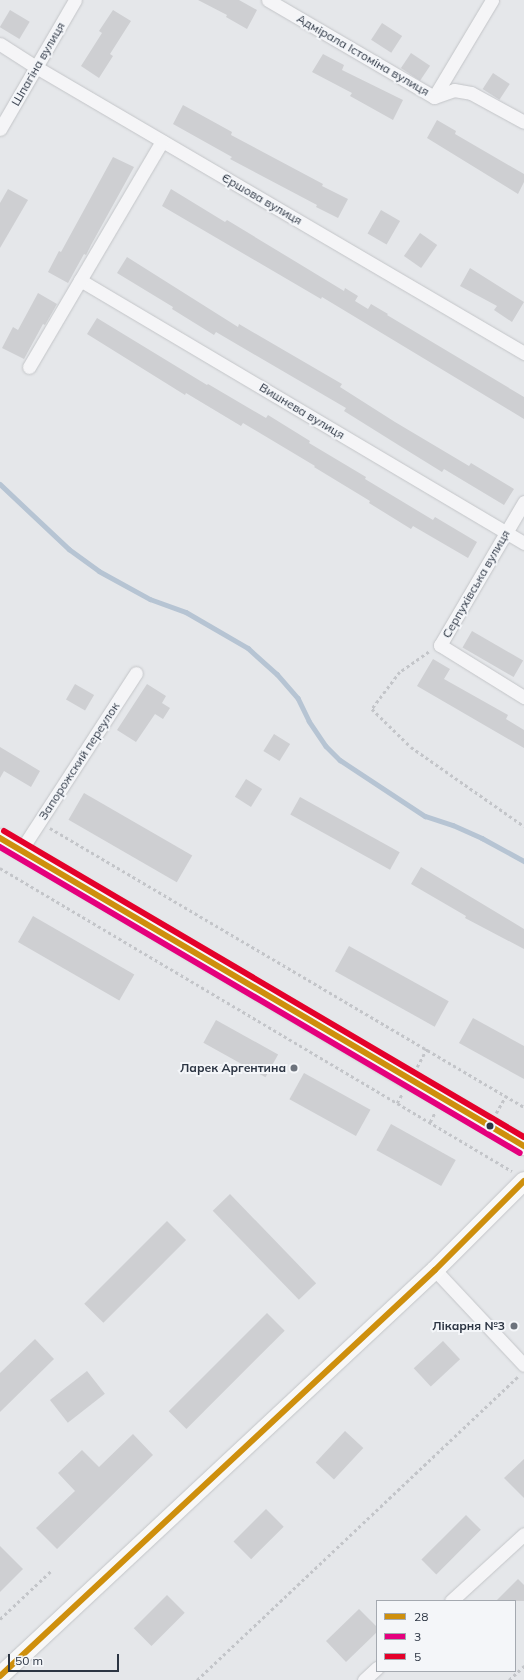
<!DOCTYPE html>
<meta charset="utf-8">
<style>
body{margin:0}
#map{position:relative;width:524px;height:1680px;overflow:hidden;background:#e5e7ea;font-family:Mulish,sans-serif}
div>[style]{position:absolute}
.stream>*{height:4.5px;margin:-2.25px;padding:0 2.25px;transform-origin:2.25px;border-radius:2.25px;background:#b6c4d3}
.building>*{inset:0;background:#cecfd2;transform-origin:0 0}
.path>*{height:2.5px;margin-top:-1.25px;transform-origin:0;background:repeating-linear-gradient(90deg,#c3c5c9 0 3px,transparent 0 6px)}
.roads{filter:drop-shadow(0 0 1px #c3c5c8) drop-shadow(0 0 1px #c3c5c8)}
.street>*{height:13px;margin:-6.5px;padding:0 6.5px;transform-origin:6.5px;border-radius:6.5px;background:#f5f5f7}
.secondary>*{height:18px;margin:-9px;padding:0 9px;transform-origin:9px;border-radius:9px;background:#f8f8f8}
.bus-1>*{height:6px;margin:-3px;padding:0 3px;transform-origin:3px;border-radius:3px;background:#ce8f0d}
.bus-2>*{height:6px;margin:-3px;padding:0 3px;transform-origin:3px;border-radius:3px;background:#e5007d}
.bus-3>*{height:6px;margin:-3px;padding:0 3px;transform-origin:3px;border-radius:3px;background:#e4002b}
.dots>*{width:11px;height:11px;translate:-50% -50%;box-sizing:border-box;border:2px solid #f4f6f9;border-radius:50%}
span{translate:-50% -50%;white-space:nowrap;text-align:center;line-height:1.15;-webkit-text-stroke:4px #f4f6f9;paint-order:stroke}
.street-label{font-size:12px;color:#2c3543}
.poi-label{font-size:12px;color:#2c3543;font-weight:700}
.right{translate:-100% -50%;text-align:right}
.legend{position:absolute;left:376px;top:1600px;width:140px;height:72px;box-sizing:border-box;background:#f4f6f9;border:1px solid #a4a9b0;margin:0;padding:5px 7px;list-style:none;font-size:12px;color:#2c3543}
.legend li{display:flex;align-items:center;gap:8px;height:20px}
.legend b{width:20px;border:1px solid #a4a9b0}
.scale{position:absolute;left:8px;top:1654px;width:111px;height:18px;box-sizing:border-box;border:2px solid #2c3543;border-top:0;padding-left:5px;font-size:12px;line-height:14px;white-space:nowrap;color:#2c3543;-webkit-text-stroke:3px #f4f6f9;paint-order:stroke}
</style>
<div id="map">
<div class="stream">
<div style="left:0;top:484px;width:95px;rotate:43.3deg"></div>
<div style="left:69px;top:549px;width:37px;rotate:36deg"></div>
<div style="left:99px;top:571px;width:58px;rotate:28.8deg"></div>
<div style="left:150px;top:599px;width:38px;rotate:20deg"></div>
<div style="left:186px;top:612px;width:72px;rotate:30.1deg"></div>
<div style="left:248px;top:648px;width:39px;rotate:42deg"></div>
<div style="left:277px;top:674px;width:32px;rotate:49deg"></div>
<div style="left:298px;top:698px;width:25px;rotate:64deg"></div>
<div style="left:309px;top:721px;width:30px;rotate:56deg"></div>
<div style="left:326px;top:746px;width:20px;rotate:45deg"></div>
<div style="left:340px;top:760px;width:102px;rotate:33.4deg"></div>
<div style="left:425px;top:816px;width:29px;rotate:18deg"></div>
<div style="left:453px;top:825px;width:32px;rotate:24deg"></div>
<div style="left:482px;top:838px;width:48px;rotate:28.7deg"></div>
</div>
<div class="building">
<div style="clip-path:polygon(198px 0,239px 0,257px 10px,247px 29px,226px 17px,227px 15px)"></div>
<div style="left:10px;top:10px;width:23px;height:20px;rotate:31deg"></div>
<div style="clip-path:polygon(113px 10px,131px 21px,110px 54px,113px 56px,99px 78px,81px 66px,102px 33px,99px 31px)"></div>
<div style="left:382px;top:23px;width:24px;height:20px;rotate:33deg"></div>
<div style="left:411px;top:53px;width:23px;height:18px;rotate:34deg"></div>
<div style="clip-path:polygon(323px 54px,344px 65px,342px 70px,403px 100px,393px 120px,350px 96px,352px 93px,312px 72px)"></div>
<div style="left:493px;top:73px;width:20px;height:19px;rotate:33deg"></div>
<div style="clip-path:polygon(183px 105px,232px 132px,231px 135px,323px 184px,322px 186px,348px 199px,338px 218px,316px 207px,317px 205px,230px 159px,232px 157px,173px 124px)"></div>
<div style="clip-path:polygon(437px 120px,456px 131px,455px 134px,524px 174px,524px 182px,518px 194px,427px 138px)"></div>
<div style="clip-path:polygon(113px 157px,134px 167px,91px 245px,86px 255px,84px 254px,68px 283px,48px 272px,59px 251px,61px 252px)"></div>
<div style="clip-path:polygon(8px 189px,28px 200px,0 248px,0 203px)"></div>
<div style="clip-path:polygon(171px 189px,225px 222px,227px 220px,344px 291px,345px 288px,358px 296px,355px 301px,368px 309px,371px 304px,388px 314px,387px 315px,524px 397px,524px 419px,322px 297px,321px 299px,162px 206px)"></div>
<div style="left:381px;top:210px;width:22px;height:27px;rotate:30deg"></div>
<div style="left:420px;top:233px;width:21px;height:28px;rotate:35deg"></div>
<div style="clip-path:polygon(127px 257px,238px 327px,239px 324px,342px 384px,340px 387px,395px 422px,469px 466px,471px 463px,514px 489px,504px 505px,444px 469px,442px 472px,400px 446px,344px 411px,346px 408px,216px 332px,214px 335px,172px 309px,173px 307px,117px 273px)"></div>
<div style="clip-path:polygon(470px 268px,524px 302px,512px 322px,494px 310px,497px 306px,460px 286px)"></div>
<div style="clip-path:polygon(38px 293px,57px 304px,45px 325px,43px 324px,24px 359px,2px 348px,13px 327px,18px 330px)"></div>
<div style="clip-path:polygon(97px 318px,207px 385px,208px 384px,266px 418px,268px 415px,310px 441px,309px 443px,366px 477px,365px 479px,433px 520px,435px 517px,477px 542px,468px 558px,413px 526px,411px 529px,369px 503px,370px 501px,314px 467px,315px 466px,243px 423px,241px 426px,186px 393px,185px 395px,87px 334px)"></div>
<div style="left:472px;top:631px;width:59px;height:19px;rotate:30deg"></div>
<div style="clip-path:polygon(433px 659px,450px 669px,444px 679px,508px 715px,506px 719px,524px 730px,524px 748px,417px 686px)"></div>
<div style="left:75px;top:684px;width:22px;height:18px;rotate:30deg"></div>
<div style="clip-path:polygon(147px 684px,166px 696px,162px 703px,170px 708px,163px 719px,155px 714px,136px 742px,117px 730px)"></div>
<div style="left:274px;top:734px;width:19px;height:20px;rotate:32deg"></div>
<div style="clip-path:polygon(0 747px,40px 771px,31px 787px,4px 771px,0 778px)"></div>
<div style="left:246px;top:779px;width:19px;height:21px;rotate:32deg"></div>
<div style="left:84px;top:793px;width:125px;height:31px;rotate:30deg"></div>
<div style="left:300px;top:797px;width:114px;height:20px;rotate:29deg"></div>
<div style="clip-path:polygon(421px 867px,524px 929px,524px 949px,465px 918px,466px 916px,411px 884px)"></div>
<div style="left:33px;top:916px;width:117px;height:30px;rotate:30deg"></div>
<div style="left:349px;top:946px;width:114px;height:29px;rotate:29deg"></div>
<div style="clip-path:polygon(473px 1018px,524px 1046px,524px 1079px,459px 1043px)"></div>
<div style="left:216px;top:1020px;width:71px;height:26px;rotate:29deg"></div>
<div style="left:304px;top:1073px;width:76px;height:30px;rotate:29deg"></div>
<div style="left:391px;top:1124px;width:74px;height:30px;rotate:29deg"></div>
<div style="left:230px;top:1194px;width:124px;height:24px;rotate:46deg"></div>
<div style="left:167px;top:1221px;width:27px;height:117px;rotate:45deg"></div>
<div style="left:267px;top:1313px;width:25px;height:139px;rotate:45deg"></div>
<div style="clip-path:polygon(35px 1339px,54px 1359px,0 1412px,0 1373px)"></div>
<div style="left:443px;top:1341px;width:25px;height:40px;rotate:47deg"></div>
<div style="left:87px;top:1371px;width:29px;height:47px;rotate:52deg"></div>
<div style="left:345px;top:1431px;width:25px;height:43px;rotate:43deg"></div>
<div style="clip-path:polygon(133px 1434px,153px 1455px,57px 1549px,36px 1528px,75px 1491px,58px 1473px,82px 1450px,99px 1467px)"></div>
<div style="clip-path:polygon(524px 1459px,524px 1498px,504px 1478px)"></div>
<div style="left:266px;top:1509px;width:25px;height:46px;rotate:45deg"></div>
<div style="left:466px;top:1515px;width:21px;height:63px;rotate:45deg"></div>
<div style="clip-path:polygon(0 1546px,23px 1569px,0 1592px)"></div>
<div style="clip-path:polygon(518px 1579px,524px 1585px,524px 1601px,496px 1601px)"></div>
<div style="left:167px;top:1595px;width:25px;height:47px;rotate:45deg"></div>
<div style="clip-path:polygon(359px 1609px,377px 1627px,377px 1632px,346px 1662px,326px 1641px)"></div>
</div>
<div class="path">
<div style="left:429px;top:652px;width:35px;rotate:145deg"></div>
<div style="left:400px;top:672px;width:46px;rotate:127.1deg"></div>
<div style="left:372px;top:709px;width:54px;rotate:44.3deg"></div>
<div style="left:411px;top:747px;width:138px;rotate:35deg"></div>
<div style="left:50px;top:828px;width:550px;rotate:30.48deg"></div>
<div style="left:0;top:868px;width:595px;rotate:30.62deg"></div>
<div style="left:417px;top:1067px;width:21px;rotate:-62deg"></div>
<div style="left:397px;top:1103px;width:10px;rotate:-61deg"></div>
<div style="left:496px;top:1113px;width:20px;rotate:-60deg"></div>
<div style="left:430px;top:1122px;width:11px;rotate:-63deg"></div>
<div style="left:0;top:1619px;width:70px;rotate:-43.3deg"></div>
<div style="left:197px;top:1680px;width:442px;rotate:-43.4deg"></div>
<div style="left:509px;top:1680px;width:21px;rotate:-43deg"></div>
</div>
<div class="roads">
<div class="street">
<div style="left:268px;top:0;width:192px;rotate:30.3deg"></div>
<div style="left:0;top:44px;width:43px;rotate:32.6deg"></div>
<div style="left:36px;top:67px;width:566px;rotate:30.37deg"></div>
<div style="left:434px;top:97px;width:113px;rotate:-59.1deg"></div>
<div style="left:434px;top:97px;width:21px;rotate:-19deg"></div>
<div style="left:454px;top:90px;width:17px;rotate:10deg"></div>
<div style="left:471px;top:93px;width:60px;rotate:28.7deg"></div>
<div style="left:0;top:129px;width:149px;rotate:-59.8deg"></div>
<div style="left:80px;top:280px;width:516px;rotate:30.64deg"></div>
<div style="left:29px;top:367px;width:262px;rotate:-59.5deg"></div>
<div style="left:524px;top:502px;width:166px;rotate:120.4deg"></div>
<div style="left:440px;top:645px;width:99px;rotate:31.8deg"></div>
<div style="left:21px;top:850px;width:211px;rotate:-57deg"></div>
<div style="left:435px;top:1270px;width:130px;rotate:46.9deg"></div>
<div style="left:451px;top:1601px;width:99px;rotate:-42.5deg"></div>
<div style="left:364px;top:1680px;width:18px;rotate:-43deg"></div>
</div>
<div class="secondary">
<div style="left:0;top:838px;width:476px;rotate:30.6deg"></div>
<div style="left:410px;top:1080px;width:132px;rotate:30.1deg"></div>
<div style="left:0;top:1676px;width:595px;rotate:-43.03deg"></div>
<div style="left:435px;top:1270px;width:126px;rotate:-45deg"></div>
</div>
</div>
<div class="bus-1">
<div style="left:0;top:838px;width:608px;rotate:30.45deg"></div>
<div style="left:0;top:1676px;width:595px;rotate:-43.03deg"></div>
<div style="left:435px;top:1270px;width:126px;rotate:-45deg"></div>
</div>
<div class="bus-2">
<div style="left:0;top:847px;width:603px;rotate:30.48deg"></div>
</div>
<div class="bus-3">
<div style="left:4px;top:831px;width:603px;rotate:30.48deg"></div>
</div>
<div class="dots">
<div style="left:294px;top:1068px;background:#6d737d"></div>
<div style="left:490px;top:1126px;background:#2c3543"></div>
<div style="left:514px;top:1326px;background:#6d737d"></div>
</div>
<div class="street-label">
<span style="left:363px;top:55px;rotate:30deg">Адмірала Істоміна вулиця</span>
<span style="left:38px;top:64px;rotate:-60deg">Шпагіна вулиця</span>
<span style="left:262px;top:199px;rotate:30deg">Єршова вулиця</span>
<span style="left:302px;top:411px;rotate:31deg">Вишнева вулиця</span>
<span style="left:476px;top:584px;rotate:-60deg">Серпухівська вулиця</span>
<span style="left:79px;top:761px;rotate:-57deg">Запорожский переулок</span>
</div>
<div class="poi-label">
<span class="right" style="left:286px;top:1068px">Ларек Аргентина</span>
<span class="right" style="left:505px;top:1326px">Лікарня №3</span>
</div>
<ul class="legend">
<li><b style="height:5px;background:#ce8f0d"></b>28</li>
<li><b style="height:5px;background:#e5007d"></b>3</li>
<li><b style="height:5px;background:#e4002b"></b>5</li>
</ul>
<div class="scale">50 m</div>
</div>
